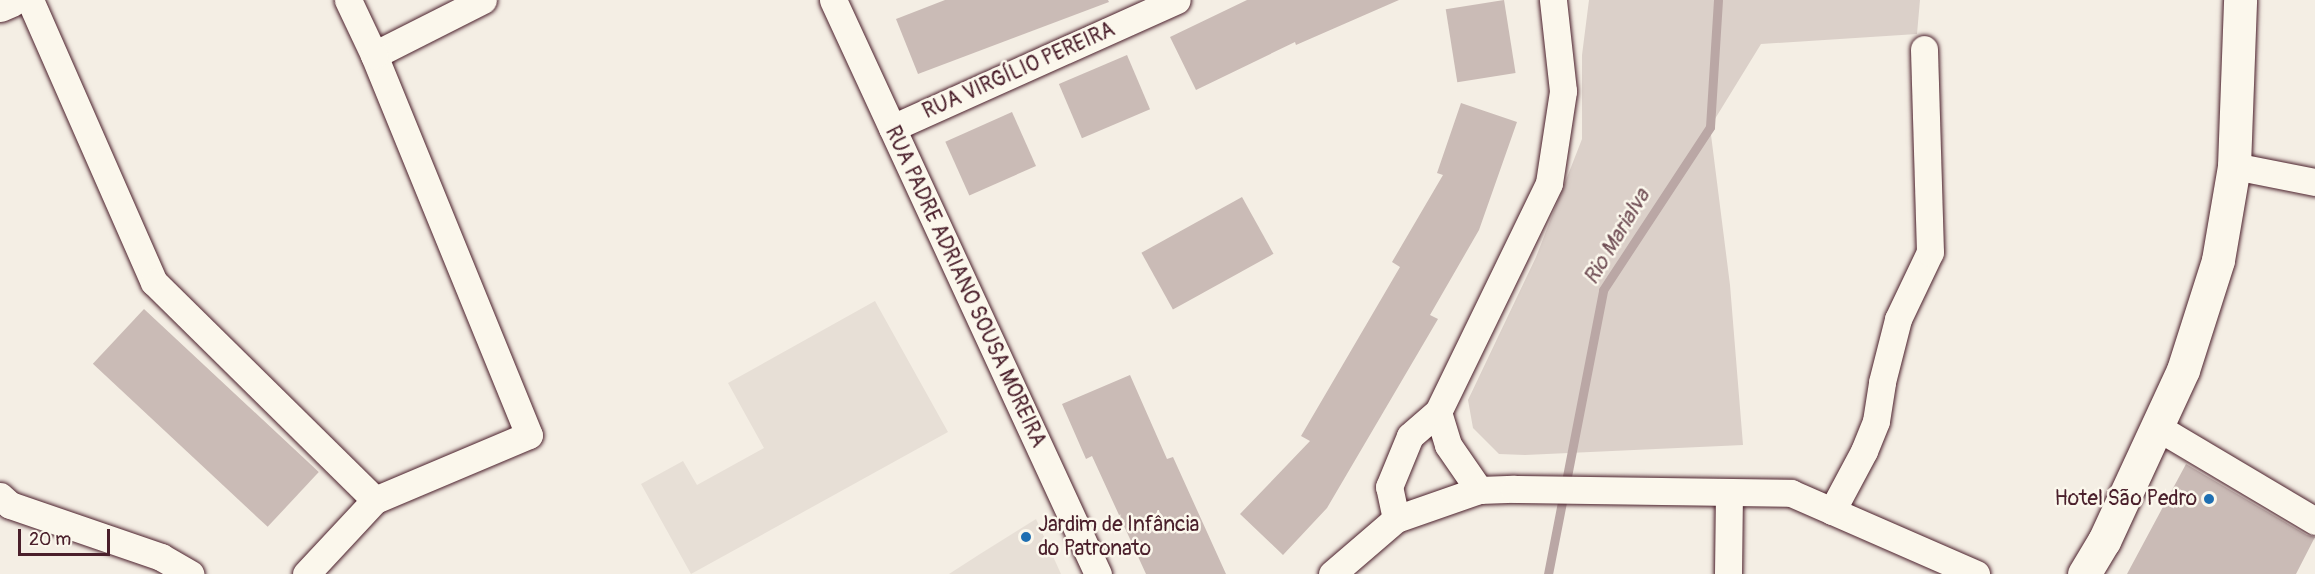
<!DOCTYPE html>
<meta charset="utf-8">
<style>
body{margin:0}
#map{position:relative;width:2315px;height:574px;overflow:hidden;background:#f4eee4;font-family:Pangolin,sans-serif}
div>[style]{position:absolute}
.built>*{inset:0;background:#e7dfd6}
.green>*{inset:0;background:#dbd0c9}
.stream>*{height:9px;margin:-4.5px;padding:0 4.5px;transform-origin:4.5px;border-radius:4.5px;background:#baa7a5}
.building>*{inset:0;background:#cabbb6;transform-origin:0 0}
.roads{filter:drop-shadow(0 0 2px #4a1f2b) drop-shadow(0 0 2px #4a1f2b)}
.street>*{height:27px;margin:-13.5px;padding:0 13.5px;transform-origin:13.5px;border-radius:13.5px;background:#fbf7ec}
.secondary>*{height:33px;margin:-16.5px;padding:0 16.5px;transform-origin:16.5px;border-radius:16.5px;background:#fbf7ec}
.dots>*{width:16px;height:16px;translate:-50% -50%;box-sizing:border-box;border:3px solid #fbf7ec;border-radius:50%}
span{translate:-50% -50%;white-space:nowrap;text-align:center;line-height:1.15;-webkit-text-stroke:5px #fbf7ec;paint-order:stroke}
.street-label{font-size:21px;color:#4a1f2b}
.poi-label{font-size:21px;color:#4a1f2b}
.right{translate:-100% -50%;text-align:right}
.left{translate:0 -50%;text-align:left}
.water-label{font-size:22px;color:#714f56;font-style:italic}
.scale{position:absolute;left:18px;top:529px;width:92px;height:27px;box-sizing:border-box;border:3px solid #4a1f2b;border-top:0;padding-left:8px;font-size:18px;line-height:21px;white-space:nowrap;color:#4a1f2b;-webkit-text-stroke:4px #fbf7ec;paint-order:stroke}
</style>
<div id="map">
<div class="built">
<div style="clip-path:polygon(875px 301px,948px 432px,691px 574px,641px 484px,683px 461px,697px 485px,764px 448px,728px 383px)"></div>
<div style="clip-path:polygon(1036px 519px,1061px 574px,949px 574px,980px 554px)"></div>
</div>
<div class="green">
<div style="clip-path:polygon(1589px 0,1920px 0,1917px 34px,1761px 44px,1710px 127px,1730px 285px,1743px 445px,1525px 455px,1499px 454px,1473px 428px,1468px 400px,1536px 257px,1582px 139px,1582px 55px)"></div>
</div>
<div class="stream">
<div style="left:1548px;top:574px;width:289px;rotate:-79deg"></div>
<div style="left:1603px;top:290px;width:195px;rotate:-56.7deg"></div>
<div style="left:1710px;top:127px;width:127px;rotate:-86.4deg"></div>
</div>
<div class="building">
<div style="clip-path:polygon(945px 0,1108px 0,1109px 2px,918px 74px,896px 19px)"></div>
<div style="clip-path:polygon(1247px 0,1399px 0,1296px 45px,1295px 42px,1196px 90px,1170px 37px)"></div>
<div style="left:1504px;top:0;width:74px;height:59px;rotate:81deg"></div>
<div style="left:1127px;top:55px;width:59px;height:74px;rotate:67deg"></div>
<div style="clip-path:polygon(1461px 103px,1517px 122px,1479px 230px,1430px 315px,1438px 319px,1327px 508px,1283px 555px,1240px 514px,1310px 441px,1301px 436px,1400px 267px,1392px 262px,1443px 175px,1437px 173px)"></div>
<div style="left:1012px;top:112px;width:59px;height:73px;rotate:66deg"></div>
<div style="left:1242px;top:197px;width:65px;height:115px;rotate:61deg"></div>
<div style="left:144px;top:309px;width:239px;height:75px;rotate:43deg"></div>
<div style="clip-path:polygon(1130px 375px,1167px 459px,1173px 457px,1226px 574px,1146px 574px,1092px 456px,1086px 459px,1062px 404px)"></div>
<div style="clip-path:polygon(2186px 464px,2307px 535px,2315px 537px,2296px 574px,2127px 574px)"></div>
</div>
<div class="roads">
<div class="street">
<div style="left:30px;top:0;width:308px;rotate:66.3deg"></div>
<div style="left:154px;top:282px;width:310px;rotate:44.6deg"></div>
<div style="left:833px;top:0;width:632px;rotate:65.22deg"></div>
<div style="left:374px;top:55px;width:122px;rotate:-26.8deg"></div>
<div style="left:892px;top:128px;width:312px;rotate:-24.2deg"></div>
<div style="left:2234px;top:166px;width:83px;rotate:11.2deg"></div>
<div style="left:1438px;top:412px;width:34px;rotate:73deg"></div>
<div style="left:1448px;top:445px;width:55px;rotate:55.4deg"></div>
<div style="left:2157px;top:427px;width:184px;rotate:30.7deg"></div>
<div style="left:0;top:496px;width:13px;rotate:42deg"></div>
<div style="left:10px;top:505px;width:160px;rotate:19deg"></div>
<div style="left:161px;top:557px;width:34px;rotate:30deg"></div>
<div style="left:1832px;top:511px;width:68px;rotate:-61.9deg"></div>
<div style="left:1864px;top:451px;width:32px;rotate:-68deg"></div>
<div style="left:1876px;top:421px;width:39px;rotate:-81deg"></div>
<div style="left:1882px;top:382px;width:65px;rotate:-75.7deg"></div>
<div style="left:1898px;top:319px;width:74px;rotate:-64.5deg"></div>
<div style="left:1930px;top:252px;width:203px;rotate:-91.7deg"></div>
<div style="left:1396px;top:519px;width:33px;rotate:-102deg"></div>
<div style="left:1389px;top:487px;width:55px;rotate:-67.6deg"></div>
<div style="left:1410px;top:436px;width:37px;rotate:-41deg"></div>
<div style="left:1438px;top:412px;width:254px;rotate:-64.1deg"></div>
<div style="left:1549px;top:183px;width:93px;rotate:-81.3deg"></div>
<div style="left:1563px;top:91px;width:92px;rotate:-96.3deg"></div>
<div style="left:306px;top:574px;width:101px;rotate:-47deg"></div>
<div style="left:375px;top:500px;width:167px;rotate:-22.9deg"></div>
<div style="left:529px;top:435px;width:410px;rotate:-112.2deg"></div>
<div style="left:374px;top:55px;width:61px;rotate:-115.3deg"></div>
<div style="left:1332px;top:574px;width:84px;rotate:-40.7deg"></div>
<div style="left:1396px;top:519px;width:88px;rotate:-19.3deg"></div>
<div style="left:1479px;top:490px;width:35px;rotate:-2deg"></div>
<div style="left:1514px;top:489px;width:277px;rotate:0.8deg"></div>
<div style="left:1791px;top:493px;width:202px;rotate:23.6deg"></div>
<div style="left:1728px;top:574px;width:81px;rotate:-89.3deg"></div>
</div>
<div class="secondary">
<div style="left:0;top:5px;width:12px;rotate:-24deg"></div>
<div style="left:2084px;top:574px;width:39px;rotate:-59deg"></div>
<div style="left:2104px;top:541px;width:188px;rotate:-65.2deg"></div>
<div style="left:2183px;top:370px;width:115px;rotate:-72.3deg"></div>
<div style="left:2218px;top:260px;width:95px;rotate:-80.3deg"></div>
<div style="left:2234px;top:166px;width:166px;rotate:-87.9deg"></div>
</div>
</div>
<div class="dots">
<div style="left:2209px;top:499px;background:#1f6fb2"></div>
<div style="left:1026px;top:537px;background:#1f6fb2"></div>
</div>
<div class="street-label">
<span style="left:1019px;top:71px;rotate:-24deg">RUA VIRGÍLIO PEREIRA</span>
<span style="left:965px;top:287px;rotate:65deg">RUA PADRE ADRIANO SOUSA MOREIRA</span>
</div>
<div class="poi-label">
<span class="right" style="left:2197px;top:499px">Hotel São Pedro</span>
<span class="left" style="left:1038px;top:537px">Jardim de Infância<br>do Patronato</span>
</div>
<div class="water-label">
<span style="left:1617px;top:237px;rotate:-59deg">Rio Marialva</span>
</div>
<div class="scale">20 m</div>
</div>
